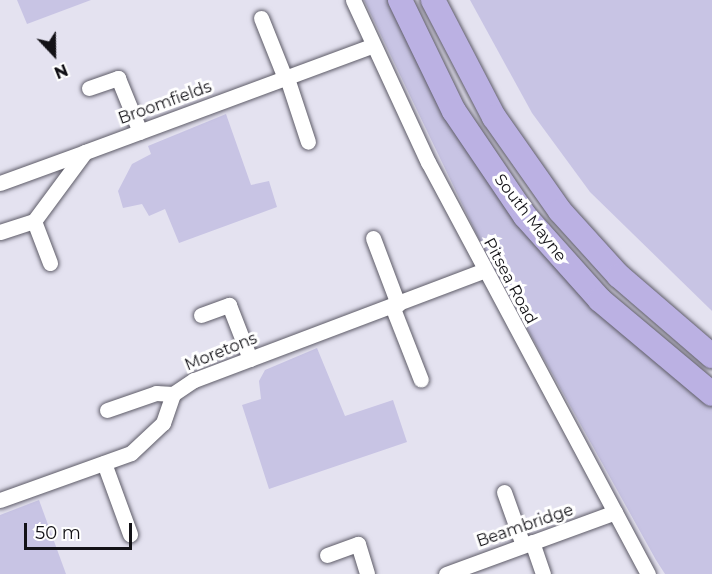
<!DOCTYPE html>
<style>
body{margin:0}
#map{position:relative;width:712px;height:574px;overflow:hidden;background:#e4e2f0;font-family:Montserrat,sans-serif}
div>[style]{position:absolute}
.green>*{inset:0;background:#c8c4e4}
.roads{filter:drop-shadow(0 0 2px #5d5b67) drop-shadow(0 0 2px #5d5b67)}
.street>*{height:15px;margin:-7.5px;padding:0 7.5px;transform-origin:7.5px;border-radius:7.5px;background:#fff}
.primary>*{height:24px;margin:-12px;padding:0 12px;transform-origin:12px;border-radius:12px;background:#bbb1e3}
span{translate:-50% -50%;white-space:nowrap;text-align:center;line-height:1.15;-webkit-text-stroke:6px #fff;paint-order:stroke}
.street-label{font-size:16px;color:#131217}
.north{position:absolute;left:24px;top:24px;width:60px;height:60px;-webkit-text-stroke:4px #fff;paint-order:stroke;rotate:158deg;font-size:16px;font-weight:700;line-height:24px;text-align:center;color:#131217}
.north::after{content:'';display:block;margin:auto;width:21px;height:27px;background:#131217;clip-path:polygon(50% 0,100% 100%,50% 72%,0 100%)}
.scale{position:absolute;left:24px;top:523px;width:108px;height:27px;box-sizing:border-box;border:3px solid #131217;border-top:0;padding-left:8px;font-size:18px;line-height:21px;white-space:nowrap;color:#131217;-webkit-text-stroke:4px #fff;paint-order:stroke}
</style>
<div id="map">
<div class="green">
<div style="clip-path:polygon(17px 0,91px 0,27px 24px)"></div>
<div style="clip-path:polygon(364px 0,392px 0,454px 127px,712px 402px,712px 574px,665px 574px,656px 560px,489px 260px)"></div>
<div style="clip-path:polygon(470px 0,712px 0,712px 311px,590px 192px,532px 113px)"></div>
<div style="clip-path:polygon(226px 114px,251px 185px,269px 181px,277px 207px,179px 243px,165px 209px,149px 216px,142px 204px,123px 208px,118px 191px,132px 164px,151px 154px,148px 146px)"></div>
<div style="clip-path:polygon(317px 348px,345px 416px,393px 400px,407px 442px,269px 489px,242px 405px,261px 399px,259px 381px,265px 370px)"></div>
<div style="clip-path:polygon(39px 500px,66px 574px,0 574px,0 515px)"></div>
</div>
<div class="roads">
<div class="street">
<div style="left:353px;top:0;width:179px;rotate:65.2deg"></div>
<div style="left:428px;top:162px;width:467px;rotate:61.9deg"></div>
<div style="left:261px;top:18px;width:65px;rotate:68.2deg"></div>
<div style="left:287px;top:78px;width:67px;rotate:71.8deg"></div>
<div style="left:89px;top:88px;width:31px;rotate:-19deg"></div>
<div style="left:118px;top:78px;width:58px;rotate:67.8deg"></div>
<div style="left:0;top:183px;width:90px;rotate:-20deg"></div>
<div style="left:34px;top:221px;width:45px;rotate:69.1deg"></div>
<div style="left:0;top:232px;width:36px;rotate:-18deg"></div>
<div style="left:34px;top:221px;width:86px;rotate:-53.5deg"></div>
<div style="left:85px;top:152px;width:305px;rotate:-20.3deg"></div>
<div style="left:373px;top:238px;width:71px;rotate:69.3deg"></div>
<div style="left:392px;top:306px;width:79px;rotate:68.6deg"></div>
<div style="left:201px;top:315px;width:30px;rotate:-20deg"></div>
<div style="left:229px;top:305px;width:58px;rotate:68.7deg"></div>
<div style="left:107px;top:410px;width:52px;rotate:-19.1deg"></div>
<div style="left:156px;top:393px;width:17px;rotate:3deg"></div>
<div style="left:104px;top:463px;width:76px;rotate:69.9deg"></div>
<div style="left:504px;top:492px;width:56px;rotate:70.3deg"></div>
<div style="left:0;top:500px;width:139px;rotate:-19.7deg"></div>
<div style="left:131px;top:453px;width:44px;rotate:-43.2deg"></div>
<div style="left:163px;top:423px;width:31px;rotate:-71deg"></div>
<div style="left:173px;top:394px;width:25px;rotate:-34deg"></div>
<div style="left:194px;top:380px;width:309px;rotate:-20.7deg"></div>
<div style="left:532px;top:542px;width:34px;rotate:71deg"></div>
<div style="left:327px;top:555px;width:33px;rotate:-20deg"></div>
<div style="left:358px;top:544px;width:31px;rotate:73deg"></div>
<div style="left:446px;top:574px;width:180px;rotate:-20.1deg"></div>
</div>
<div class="primary">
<div style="left:400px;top:0;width:123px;rotate:64.1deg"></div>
<div style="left:454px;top:111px;width:127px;rotate:55.9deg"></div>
<div style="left:525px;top:216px;width:113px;rotate:48.2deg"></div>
<div style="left:600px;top:300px;width:146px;rotate:40deg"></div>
<div style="left:433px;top:0;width:132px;rotate:62.5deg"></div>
<div style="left:494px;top:117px;width:115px;rotate:54.9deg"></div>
<div style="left:560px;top:211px;width:88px;rotate:47.8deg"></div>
<div style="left:619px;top:276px;width:123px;rotate:40.7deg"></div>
</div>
</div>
<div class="street-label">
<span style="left:165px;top:103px;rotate:-20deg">Broomfields</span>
<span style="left:530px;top:218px;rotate:52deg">South Mayne</span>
<span style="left:510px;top:281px;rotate:62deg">Pitsea Road</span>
<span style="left:221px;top:352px;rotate:-22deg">Moretons</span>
<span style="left:525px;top:526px;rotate:-19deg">Beambridge</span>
</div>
<div class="north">N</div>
<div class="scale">50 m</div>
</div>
